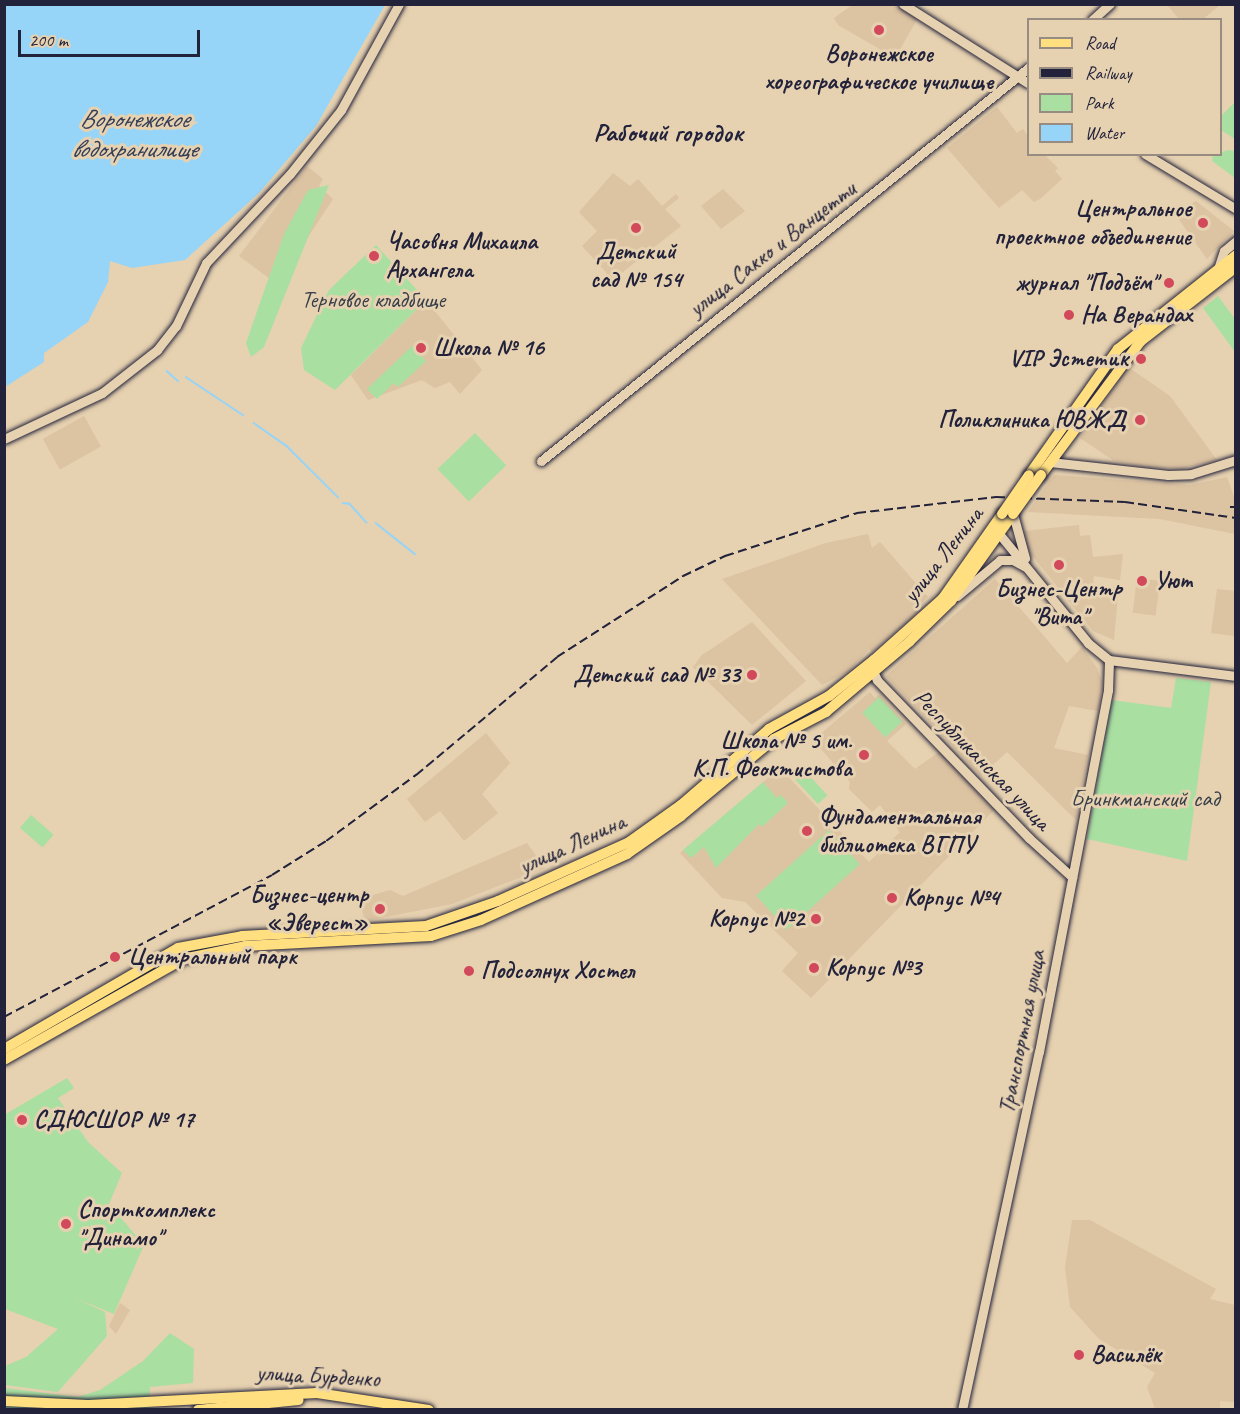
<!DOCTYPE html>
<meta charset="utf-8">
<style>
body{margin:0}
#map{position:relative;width:1240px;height:1414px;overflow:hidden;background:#e6d1b0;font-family:Caveat,sans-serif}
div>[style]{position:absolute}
.built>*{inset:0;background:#dcc3a2;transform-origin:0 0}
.green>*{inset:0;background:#aadfa2;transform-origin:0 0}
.water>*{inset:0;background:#96d5f8}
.stream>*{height:1.5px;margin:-0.75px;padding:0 0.75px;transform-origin:0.75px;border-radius:0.75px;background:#96d5f8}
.roads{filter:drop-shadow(0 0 2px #22223b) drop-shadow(0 0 2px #22223b)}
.secondary>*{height:9px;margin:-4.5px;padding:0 4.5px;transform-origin:4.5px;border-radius:4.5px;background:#e6d1b0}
.primary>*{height:10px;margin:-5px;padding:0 5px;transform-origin:5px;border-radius:5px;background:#ffdf80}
.rail>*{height:1.5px;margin-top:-0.75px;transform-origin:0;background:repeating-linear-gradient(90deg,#22223b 0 9px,transparent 0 13.5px)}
.bridges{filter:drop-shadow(0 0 2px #22223b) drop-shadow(0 0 2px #22223b)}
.primary-bridge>*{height:10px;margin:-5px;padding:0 5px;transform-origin:5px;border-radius:5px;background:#ffdf80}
.dots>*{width:16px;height:16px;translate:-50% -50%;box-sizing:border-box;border:3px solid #e6d1b0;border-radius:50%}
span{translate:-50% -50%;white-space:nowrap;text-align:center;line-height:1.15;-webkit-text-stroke:6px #e6d1b0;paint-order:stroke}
.poi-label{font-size:24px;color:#22223b;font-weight:700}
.right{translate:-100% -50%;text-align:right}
.left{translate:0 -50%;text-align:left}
.street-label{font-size:24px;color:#22223b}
.park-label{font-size:24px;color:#363e4a}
.water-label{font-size:26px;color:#333d57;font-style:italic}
.neighbourhood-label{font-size:26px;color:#22223b;font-weight:700}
.frame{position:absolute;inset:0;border:6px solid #22223b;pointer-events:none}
.legend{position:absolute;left:1027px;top:18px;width:195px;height:138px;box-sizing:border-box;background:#e6d1b0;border:2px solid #988b81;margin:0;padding:8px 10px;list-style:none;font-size:18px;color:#22223b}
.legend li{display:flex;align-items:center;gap:12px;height:30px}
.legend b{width:30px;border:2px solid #988b81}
.scale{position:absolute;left:18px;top:30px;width:182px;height:27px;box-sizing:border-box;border:3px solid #22223b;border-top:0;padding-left:8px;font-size:18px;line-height:21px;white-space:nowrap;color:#22223b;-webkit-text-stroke:4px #e6d1b0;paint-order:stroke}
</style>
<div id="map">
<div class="built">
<div style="clip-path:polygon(854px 4px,896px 5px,918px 18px,895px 58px,838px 25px,834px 18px)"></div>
<div style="clip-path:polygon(1167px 5px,1220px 5px,1202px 20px,1179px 19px)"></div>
<div style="clip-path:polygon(997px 107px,1017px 133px,1023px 129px,1028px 136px,1028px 154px,1045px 155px,1058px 168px,1055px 171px,1062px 179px,1040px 199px,1034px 202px,1022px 190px,999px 208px,947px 148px)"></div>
<div style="clip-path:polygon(307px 166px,323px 179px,319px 186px,333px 199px,277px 284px,239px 256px)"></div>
<div style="clip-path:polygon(613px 173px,630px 186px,638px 179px,662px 206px,676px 194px,679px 198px,665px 209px,681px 226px,613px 280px,582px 246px,597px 231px,579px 212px)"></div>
<div style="clip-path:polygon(723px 189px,745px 211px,721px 229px,701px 206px)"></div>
<div style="clip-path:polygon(1196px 201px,1234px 231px,1207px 259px,1175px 214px)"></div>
<div style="clip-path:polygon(426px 300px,482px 370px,460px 394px,450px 382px,435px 388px,422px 380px,368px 400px,351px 375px)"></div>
<div style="clip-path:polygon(1128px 367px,1170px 396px,1217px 460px,1180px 469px,1147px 467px,1114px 461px,1080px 438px)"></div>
<div style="left:84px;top:416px;width:35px;height:47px;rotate:61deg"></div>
<div style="clip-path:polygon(1054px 475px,1190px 485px,1227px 477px,1235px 500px,1235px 534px,1160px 519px,1028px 512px)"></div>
<div style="clip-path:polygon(1079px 525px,1080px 536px,1090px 535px,1093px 557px,1123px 554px,1120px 580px,1094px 576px,1092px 589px,1118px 595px,1114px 640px,1093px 631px,1027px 549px,1024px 531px)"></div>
<div style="clip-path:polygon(868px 534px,872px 548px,880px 542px,928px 597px,920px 604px,923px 608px,872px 652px,869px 649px,849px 671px,822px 685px,722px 579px,826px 543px)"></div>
<div style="left:1137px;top:578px;width:23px;height:35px;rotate:7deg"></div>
<div style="clip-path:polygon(995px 579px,1067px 663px,1082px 647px,1097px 668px,1103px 684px,1098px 711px,1069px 706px,1054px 748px,1088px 755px,1076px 820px,1007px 752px,981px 776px,886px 676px)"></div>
<div style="clip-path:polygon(1217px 589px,1235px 591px,1235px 636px,1211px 633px)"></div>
<div style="clip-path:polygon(752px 622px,806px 681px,752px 725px,693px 667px,702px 655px)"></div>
<div style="clip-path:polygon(870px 692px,875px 698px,879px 695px,906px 724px,887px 741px,915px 769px,939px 752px,994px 810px,811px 998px,782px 971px,798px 953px,745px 902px,722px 898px,680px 853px,780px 768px,869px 862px,900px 832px,880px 805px,872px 812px,849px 789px,850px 782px,813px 740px)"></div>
<div style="clip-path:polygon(486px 733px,510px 763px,482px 794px,498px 813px,464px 841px,440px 811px,425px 822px,407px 799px)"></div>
<div style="clip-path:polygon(527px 843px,545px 868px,452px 904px,365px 921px,359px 899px,390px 890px,403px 896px)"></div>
<div style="clip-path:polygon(1072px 1220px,1090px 1220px,1216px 1289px,1210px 1299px,1235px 1305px,1235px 1402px,1220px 1401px,1220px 1409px,1155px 1409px,1147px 1387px,1155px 1373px,1099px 1339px,1070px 1307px,1065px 1267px)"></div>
<div style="clip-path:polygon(120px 1303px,130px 1310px,116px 1334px,109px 1326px)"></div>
</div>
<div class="green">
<div style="clip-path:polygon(1235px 102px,1236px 139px,1235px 139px,1221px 130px,1220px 117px)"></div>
<div style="clip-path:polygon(1228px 150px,1235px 151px,1235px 178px,1212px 161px,1213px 155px)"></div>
<div style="clip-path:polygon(329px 185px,264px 347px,251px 357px,246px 343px,284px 234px,308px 190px)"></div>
<div style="clip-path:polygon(376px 245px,426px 300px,335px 390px,304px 370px,301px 348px,329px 290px)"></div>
<div style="clip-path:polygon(1218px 296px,1235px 319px,1235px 352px,1203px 308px)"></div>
<div style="clip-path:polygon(412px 346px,426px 361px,398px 387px,394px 383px,377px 399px,367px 389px)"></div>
<div style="left:475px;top:433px;width:45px;height:52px;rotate:46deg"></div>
<div style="clip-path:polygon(1176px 678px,1211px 682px,1187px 861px,1087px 839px,1112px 700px,1171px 708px)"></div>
<div style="left:879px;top:697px;width:34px;height:23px;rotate:47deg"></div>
<div style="left:805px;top:771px;width:33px;height:13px;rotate:47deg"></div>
<div style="clip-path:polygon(763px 782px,777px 798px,781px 795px,788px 803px,762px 827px,759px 824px,716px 868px,704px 847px,691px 858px,683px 850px)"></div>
<div style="left:31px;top:815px;width:30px;height:17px;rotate:41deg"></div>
<div style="left:829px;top:830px;width:46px;height:98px;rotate:48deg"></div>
<div style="clip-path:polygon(67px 1078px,74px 1088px,58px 1098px,88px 1142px,122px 1173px,109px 1204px,144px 1245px,114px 1314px,75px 1298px,105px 1312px,107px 1336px,58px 1392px,5px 1385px,5px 1366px,26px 1357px,58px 1329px,5px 1309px,4px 1115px)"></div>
<div style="clip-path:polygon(170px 1333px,194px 1349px,193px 1383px,150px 1387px,149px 1409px,5px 1410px,5px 1388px,78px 1397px,100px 1390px,143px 1361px)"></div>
</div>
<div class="water">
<div style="clip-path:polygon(5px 4px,385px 5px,316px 126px,259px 193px,185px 260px,132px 268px,110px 261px,108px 282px,88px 322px,44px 353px,44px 362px,5px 387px)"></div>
</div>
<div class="stream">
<div style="left:167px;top:371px;width:15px;rotate:42deg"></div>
<div style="left:186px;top:377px;width:69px;rotate:33.7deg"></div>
<div style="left:254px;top:423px;width:39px;rotate:35deg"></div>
<div style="left:286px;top:445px;width:74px;rotate:45deg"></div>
<div style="left:343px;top:503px;width:7px;rotate:8deg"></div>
<div style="left:350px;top:504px;width:25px;rotate:48deg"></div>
<div style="left:376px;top:523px;width:50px;rotate:38.5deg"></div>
</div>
<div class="roads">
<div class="secondary">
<div style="left:903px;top:4px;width:148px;rotate:32.3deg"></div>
<div style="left:1092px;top:20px;width:24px;rotate:-42deg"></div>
<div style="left:1145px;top:154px;width:106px;rotate:31.1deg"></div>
<div style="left:1218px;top:269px;width:19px;rotate:-72deg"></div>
<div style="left:1224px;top:251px;width:16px;rotate:-40deg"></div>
<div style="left:4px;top:439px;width:108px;rotate:-25.1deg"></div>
<div style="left:102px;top:393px;width:70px;rotate:-38deg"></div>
<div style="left:157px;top:350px;width:31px;rotate:-52deg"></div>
<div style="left:176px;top:326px;width:70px;rotate:-64.5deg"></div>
<div style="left:206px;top:263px;width:122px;rotate:-46.7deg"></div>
<div style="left:290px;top:174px;width:82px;rotate:-51.4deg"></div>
<div style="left:341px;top:110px;width:121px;rotate:-61.3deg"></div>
<div style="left:541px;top:461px;width:626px;rotate:-38.9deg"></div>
<div style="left:1050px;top:462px;width:119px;rotate:6.3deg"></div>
<div style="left:1168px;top:475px;width:23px;rotate:-2deg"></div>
<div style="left:1191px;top:474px;width:47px;rotate:-17.3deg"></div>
<div style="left:1013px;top:514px;width:46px;rotate:74.7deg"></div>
<div style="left:996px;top:530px;width:146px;rotate:50.8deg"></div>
<div style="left:1088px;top:643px;width:27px;rotate:39deg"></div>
<div style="left:1109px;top:660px;width:128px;rotate:7.2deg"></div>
<div style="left:957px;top:596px;width:56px;rotate:-39.9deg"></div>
<div style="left:1000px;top:560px;width:13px"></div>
<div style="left:1013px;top:560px;width:13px;rotate:29deg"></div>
<div style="left:871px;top:667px;width:14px;rotate:65deg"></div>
<div style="left:877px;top:680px;width:219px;rotate:46.1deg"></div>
<div style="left:1029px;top:838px;width:58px;rotate:42.2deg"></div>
<div style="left:962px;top:1410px;width:366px;rotate:-77.9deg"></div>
<div style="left:1039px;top:1052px;width:369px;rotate:-79.2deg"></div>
<div style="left:1108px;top:690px;width:30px;rotate:-88deg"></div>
</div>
<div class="primary">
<div style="left:1029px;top:475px;width:154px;rotate:-54.8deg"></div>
<div style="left:1118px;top:349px;width:151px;rotate:-38.5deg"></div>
<div style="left:1041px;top:475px;width:167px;rotate:-53.3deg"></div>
<div style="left:1141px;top:341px;width:120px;rotate:-37.9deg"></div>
<div style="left:4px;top:1049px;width:201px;rotate:-30.1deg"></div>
<div style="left:178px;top:948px;width:65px;rotate:-10.6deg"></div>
<div style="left:242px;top:936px;width:184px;rotate:-3.1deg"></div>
<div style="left:426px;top:926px;width:76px;rotate:-19.1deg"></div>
<div style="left:498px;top:901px;width:144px;rotate:-24.2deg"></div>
<div style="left:629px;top:842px;width:64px;rotate:-35.4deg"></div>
<div style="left:681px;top:805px;width:116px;rotate:-40.8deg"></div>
<div style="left:769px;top:729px;width:68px;rotate:-28.8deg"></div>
<div style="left:829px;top:696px;width:58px;rotate:-38.7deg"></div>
<div style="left:874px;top:660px;width:93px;rotate:-41.9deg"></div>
<div style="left:943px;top:598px;width:103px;rotate:-54.9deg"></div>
<div style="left:4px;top:1060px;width:206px;rotate:-29.4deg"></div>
<div style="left:183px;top:959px;width:63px;rotate:-11.8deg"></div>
<div style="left:245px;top:946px;width:186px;rotate:-3.1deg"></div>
<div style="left:431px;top:936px;width:52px;rotate:-17.7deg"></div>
<div style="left:481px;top:920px;width:160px;rotate:-24.3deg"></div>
<div style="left:627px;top:854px;width:66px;rotate:-35.1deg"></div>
<div style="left:681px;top:816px;width:121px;rotate:-39.6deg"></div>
<div style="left:774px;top:739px;width:59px;rotate:-27.4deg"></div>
<div style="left:826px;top:712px;width:109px;rotate:-40.1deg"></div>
<div style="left:909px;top:642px;width:59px;rotate:-44.3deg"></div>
<div style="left:951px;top:601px;width:107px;rotate:-54.5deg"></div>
<div style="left:4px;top:1401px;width:84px;rotate:2.7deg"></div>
<div style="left:88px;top:1405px;width:229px;rotate:-3deg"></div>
<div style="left:317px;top:1393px;width:113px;rotate:8.6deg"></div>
<div style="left:198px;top:1410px;width:101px;rotate:-5.7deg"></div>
</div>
</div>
<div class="rail">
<div style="left:1230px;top:507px;width:6px"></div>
<div style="left:4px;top:1017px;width:303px;rotate:-27.9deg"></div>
<div style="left:272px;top:875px;width:64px;rotate:-32.2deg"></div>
<div style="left:326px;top:841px;width:112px;rotate:-36.3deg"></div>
<div style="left:416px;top:775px;width:184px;rotate:-39.9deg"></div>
<div style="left:557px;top:657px;width:150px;rotate:-32.7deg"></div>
<div style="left:683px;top:576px;width:47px;rotate:-25.5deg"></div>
<div style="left:725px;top:556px;width:139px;rotate:-18deg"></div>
<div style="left:857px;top:513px;width:140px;rotate:-6.6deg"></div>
<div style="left:996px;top:497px;width:129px;rotate:2.2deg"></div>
<div style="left:1125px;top:502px;width:112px;rotate:8.2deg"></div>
</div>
<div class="bridges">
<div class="primary-bridge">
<div style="left:1002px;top:514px;width:47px;rotate:-55.3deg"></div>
<div style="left:1013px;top:514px;width:48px;rotate:-54.3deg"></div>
</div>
</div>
<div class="dots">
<div style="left:879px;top:30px;background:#d1495b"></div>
<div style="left:1203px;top:223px;background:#d1495b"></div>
<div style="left:636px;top:228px;background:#d1495b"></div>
<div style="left:374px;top:256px;background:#d1495b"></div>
<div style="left:1169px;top:283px;background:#d1495b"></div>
<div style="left:1069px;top:315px;background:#d1495b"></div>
<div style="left:421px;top:348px;background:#d1495b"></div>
<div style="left:1141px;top:359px;background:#d1495b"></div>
<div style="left:1140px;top:420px;background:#d1495b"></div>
<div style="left:1059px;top:565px;background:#d1495b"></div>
<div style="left:1142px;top:581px;background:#d1495b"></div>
<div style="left:752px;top:675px;background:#d1495b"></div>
<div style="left:864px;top:755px;background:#d1495b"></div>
<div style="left:807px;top:831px;background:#d1495b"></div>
<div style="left:892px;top:898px;background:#d1495b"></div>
<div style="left:380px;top:909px;background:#d1495b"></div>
<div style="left:816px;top:919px;background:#d1495b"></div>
<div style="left:115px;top:957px;background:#d1495b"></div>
<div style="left:814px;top:968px;background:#d1495b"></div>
<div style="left:469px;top:971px;background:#d1495b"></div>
<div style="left:22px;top:1120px;background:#d1495b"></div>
<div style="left:66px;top:1224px;background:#d1495b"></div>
<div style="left:1079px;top:1355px;background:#d1495b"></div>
</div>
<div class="poi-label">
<span style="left:879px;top:68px">Воронежское<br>хореографическое училище</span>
<span class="right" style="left:1191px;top:223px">Центральное<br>проектное объединение</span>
<span class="left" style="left:386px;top:256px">Часовня Михаила<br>Архангела</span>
<span style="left:636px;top:266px">Детский<br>сад № 154</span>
<span class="right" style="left:1157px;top:283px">журнал "Подъём"</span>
<span class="left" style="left:1081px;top:315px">На Верандах</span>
<span class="left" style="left:433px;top:348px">Школа № 16</span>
<span class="right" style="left:1128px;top:359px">VIP Эстетик</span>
<span class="right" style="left:1126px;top:420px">Поликлиника ЮВЖД</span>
<span class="left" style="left:1154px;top:581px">Уют</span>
<span style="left:1059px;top:603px">Бизнес-Центр<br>"Вита"</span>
<span class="right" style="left:740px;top:675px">Детский сад № 33</span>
<span class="right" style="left:852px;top:755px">Школа № 5 им.<br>К.П. Феоктистова</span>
<span class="left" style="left:819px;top:831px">Фундаментальная<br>библиотека ВГПУ</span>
<span class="right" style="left:368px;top:909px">Бизнес-центр<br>«Эверест»</span>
<span class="left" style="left:904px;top:898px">Корпус №4</span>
<span class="right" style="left:804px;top:919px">Корпус №2</span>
<span class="left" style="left:128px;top:957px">Центральный парк</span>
<span class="left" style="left:826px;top:968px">Корпус №3</span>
<span class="left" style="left:481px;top:971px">Подсолнух Хостел</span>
<span class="left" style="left:34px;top:1120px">СДЮСШОР № 17</span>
<span class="left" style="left:78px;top:1224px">Спорткомплекс<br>"Динамо"</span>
<span class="left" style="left:1091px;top:1355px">Василёк</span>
</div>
<div class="street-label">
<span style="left:772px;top:249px;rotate:-38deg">улица Сакко и Ванцетти</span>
<span style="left:943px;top:555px;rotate:-52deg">улица Ленина</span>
<span style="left:982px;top:760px;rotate:46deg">Республиканская улица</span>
<span style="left:572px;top:844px;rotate:-25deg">улица Ленина</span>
<span style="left:1022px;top:1032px;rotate:-79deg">Транспортная улица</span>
<span style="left:318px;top:1376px;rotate:3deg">улица Бурденко</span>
</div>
<div class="park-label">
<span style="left:373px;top:300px">Терновое кладбище</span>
<span style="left:1145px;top:799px">Бринкманский сад</span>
</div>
<div class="water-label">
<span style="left:134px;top:134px">Воронежское<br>водохранилище</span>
</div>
<div class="neighbourhood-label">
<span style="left:668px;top:133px">Рабочий городок</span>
</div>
<div class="frame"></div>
<ul class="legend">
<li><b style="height:8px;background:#ffdf80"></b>Road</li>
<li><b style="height:8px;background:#22223b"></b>Railway</li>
<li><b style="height:16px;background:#aadfa2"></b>Park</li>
<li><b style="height:16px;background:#96d5f8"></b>Water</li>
</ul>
<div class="scale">200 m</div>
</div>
